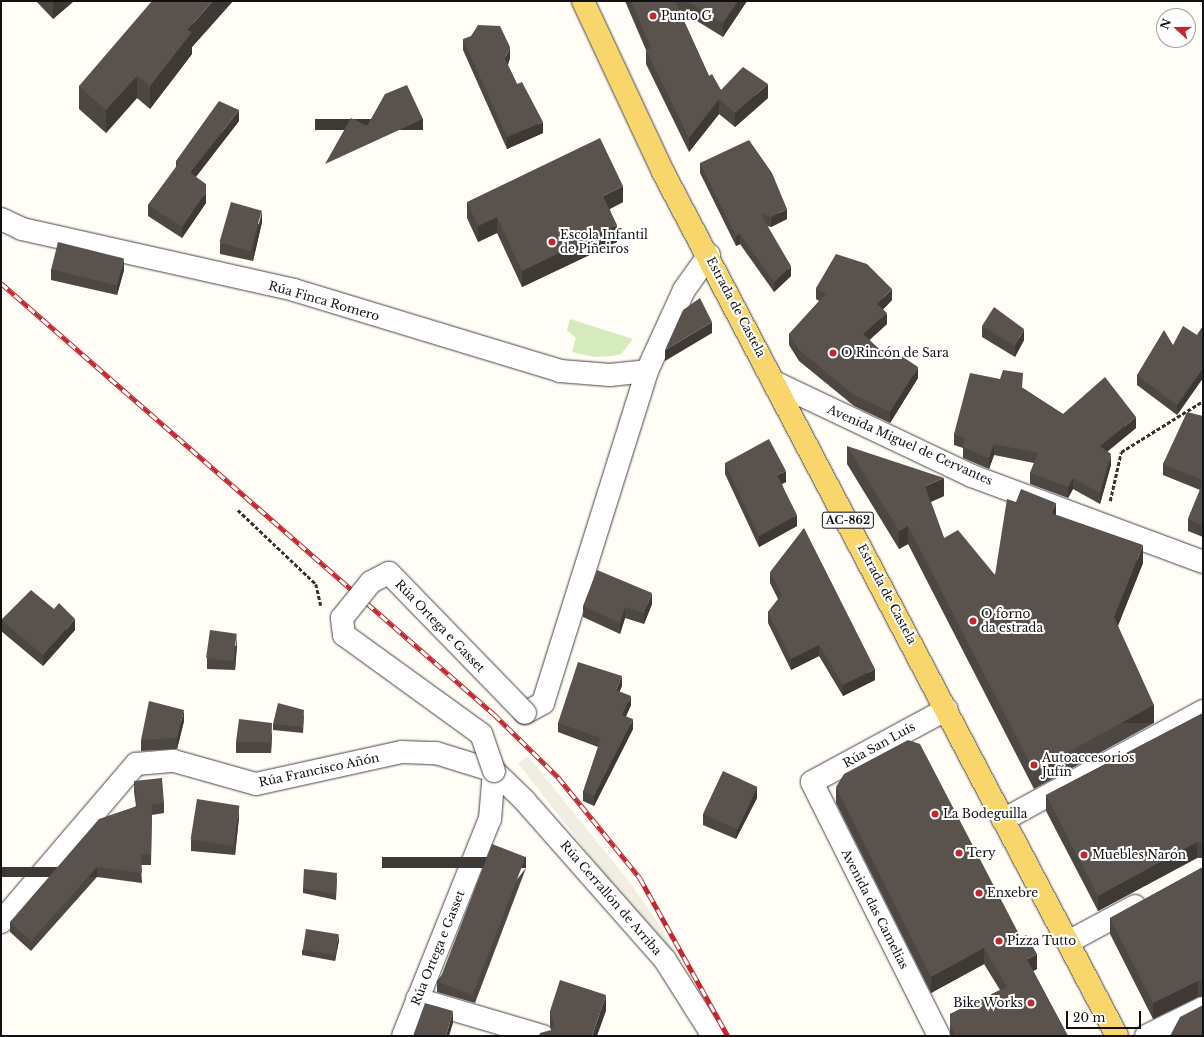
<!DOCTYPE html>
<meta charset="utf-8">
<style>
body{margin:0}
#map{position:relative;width:1204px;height:1037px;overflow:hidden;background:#fffdf5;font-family:"Libre Baskerville",serif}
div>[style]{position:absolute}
.green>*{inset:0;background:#d5ebbd}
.plaza>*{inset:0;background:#f1ede2}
.path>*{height:2.5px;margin-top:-1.25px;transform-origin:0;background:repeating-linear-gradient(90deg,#333 0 4px,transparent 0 6px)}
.roads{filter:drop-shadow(0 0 1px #444) drop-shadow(0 0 1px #444)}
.minor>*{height:22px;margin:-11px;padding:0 11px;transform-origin:11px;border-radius:11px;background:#fff}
.major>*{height:22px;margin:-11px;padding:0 11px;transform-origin:11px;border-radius:11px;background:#f9d66b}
.rail>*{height:4.5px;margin-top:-2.25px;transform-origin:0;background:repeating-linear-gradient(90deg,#fff 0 9px,#c4262e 0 18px);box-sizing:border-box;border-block:1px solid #c4262e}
.bridges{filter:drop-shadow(0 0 1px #444) drop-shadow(0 0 1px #444)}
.minor-bridge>*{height:22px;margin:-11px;padding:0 11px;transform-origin:11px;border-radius:11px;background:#fff}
.wall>*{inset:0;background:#4d4742}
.shaded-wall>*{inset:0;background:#3f3936;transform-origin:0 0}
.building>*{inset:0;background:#5a524d;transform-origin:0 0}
.dots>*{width:11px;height:11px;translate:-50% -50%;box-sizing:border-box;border:2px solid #fff;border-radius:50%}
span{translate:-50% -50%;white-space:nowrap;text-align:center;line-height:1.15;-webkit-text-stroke:4px #fff;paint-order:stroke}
.shield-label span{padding:1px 3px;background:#fff;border:1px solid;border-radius:3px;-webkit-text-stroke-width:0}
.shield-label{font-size:11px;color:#111;font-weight:700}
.poi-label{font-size:12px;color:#111}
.left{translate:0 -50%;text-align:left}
.right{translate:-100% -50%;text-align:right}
.street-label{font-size:12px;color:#111}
.frame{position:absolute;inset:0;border:2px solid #111;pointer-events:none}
.north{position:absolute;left:1156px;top:8px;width:40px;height:40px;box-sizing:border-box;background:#fff;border:1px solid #a0a0a0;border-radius:50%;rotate:291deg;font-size:11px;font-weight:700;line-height:16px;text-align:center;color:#111}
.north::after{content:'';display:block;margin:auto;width:14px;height:18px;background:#c4262e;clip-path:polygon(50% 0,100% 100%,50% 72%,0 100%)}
.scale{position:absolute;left:1066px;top:1011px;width:75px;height:18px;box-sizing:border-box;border:2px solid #111;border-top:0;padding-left:5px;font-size:12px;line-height:14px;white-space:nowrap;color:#111;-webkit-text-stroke:3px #fff;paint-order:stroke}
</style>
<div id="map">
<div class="green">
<div style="clip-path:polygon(570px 319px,633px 339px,621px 354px,612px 356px,595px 357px,572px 352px,576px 338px,567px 330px)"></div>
</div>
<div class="plaza">
<div style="clip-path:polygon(528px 756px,631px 884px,660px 926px,683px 968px,624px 900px,518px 763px)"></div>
</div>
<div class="path">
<div style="left:1110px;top:501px;width:50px;rotate:-77.3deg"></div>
<div style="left:1121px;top:452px;width:97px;rotate:-31.9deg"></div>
<div style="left:238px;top:510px;width:108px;rotate:43.5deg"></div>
<div style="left:316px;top:584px;width:22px;rotate:77deg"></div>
</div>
<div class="roads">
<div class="minor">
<div style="left:1px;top:219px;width:23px;rotate:25deg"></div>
<div style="left:22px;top:229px;width:279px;rotate:12.6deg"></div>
<div style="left:294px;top:290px;width:278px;rotate:16.9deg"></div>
<div style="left:560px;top:371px;width:50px;rotate:4.6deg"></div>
<div style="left:610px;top:375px;width:37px;rotate:-6deg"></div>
<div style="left:776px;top:383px;width:217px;rotate:25.4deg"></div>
<div style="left:972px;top:476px;width:246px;rotate:20.4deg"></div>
<div style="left:525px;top:713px;width:21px;rotate:-29deg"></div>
<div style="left:543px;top:703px;width:348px;rotate:-72.6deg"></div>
<div style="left:647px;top:371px;width:89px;rotate:-65.4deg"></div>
<div style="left:684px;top:290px;width:43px;rotate:-54.5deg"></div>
<div style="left:1003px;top:820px;width:228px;rotate:-28.6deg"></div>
<div style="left:1px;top:922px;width:208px;rotate:-49.5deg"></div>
<div style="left:136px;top:764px;width:38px;rotate:-5deg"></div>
<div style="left:174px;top:761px;width:85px;rotate:15.7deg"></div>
<div style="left:256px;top:784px;width:149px;rotate:-12.4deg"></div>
<div style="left:402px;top:752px;width:34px;rotate:2deg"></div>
<div style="left:436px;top:753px;width:61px;rotate:17.2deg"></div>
<div style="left:494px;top:771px;width:42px;rotate:44deg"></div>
<div style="left:524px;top:800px;width:213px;rotate:48.6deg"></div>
<div style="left:665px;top:960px;width:90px;rotate:57.7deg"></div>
<div style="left:1068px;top:942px;width:76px;rotate:-28.2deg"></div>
<div style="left:417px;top:999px;width:131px;rotate:16.4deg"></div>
<div style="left:403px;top:1036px;width:234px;rotate:-68.2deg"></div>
<div style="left:490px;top:819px;width:48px;rotate:-85.2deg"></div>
<div style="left:939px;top:1036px;width:284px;rotate:-116.6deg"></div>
<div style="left:812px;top:782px;width:153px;rotate:-28.4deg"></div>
<div style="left:1146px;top:1036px;width:64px;rotate:-26.2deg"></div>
</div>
<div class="major">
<div style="left:583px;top:1px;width:189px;rotate:64.9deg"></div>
<div style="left:663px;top:172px;width:976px;rotate:62.28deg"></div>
</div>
</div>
<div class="rail">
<div style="left:1px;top:283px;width:655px;rotate:41.16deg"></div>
<div style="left:494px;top:714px;width:90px;rotate:44.5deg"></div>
<div style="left:558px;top:777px;width:130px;rotate:50.9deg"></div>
<div style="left:640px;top:878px;width:181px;rotate:60.9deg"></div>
</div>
<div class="bridges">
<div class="minor-bridge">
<div style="left:494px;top:771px;width:39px;rotate:-109deg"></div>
<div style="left:481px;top:734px;width:169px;rotate:-144.1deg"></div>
<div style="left:344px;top:635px;width:17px;rotate:-97deg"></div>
<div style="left:342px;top:618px;width:46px;rotate:-51.1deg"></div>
<div style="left:371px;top:582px;width:20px;rotate:-27deg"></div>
<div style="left:389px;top:573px;width:195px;rotate:45.8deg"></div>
</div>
</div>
<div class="wall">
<div style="clip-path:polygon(36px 1px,74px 1px,53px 19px)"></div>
<div style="clip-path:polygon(233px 1px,192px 47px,192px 54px,150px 109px,137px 98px,106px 133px,79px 109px,79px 86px)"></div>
<div style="clip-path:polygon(625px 1px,747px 1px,723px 37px,679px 10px,709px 76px,721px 90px,768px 98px,735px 127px,719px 114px,689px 152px,646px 64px,646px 50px)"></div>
<div style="clip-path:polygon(463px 39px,510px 58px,508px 65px,517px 84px,543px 133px,507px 149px,463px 50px)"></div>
<div style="clip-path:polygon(239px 121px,196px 177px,206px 203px,182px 238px,148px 216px,148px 205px,176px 168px,176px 161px)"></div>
<div style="clip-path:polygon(700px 163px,787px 219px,771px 227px,767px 226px,791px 276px,774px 292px,740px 244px,736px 246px,700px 173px)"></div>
<div style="clip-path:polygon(467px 202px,623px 202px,610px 209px,617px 242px,522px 287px,497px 233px,478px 242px,467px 218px)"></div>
<div style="clip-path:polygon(262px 222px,253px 261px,220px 254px,220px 243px)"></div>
<div style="clip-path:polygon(51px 269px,124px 270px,117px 295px,51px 280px)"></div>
<div style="clip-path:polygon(816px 288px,892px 300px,883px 309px,887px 324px,869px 340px,891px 360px,918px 378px,890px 423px,854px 406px,799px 361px,789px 345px,789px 334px,819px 301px,816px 299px)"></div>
<div style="clip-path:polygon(982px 326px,1024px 340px,1015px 357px,982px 337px)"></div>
<div style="clip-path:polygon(1203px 326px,1203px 378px,1177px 415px,1137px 385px,1137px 375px,1197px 335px)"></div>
<div style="clip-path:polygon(1000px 379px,1023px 388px,1063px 414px,1136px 428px,1107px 452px,1111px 465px,1100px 504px,1073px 489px,1068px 498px,1030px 484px,1030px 473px,1034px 463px,994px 455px,989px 469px,963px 458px,963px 448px,954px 445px,954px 434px)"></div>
<div style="clip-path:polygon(1203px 416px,1203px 537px,1188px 531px,1188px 519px,1200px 490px,1163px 475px,1163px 464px)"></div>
<div style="clip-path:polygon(847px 446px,944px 496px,931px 502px,944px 538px,995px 575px,1056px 515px,1143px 563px,1118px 626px,1154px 723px,1034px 789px,908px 544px,899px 549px,847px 464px)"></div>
<div style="clip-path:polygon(725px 463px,786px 482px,782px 484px,797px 526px,759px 547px,725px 474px)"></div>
<div style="clip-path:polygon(770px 572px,875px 680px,843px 696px,819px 656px,791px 670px,768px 623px,768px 612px,778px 599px,770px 583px)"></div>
<div style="clip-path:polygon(652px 604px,644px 624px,625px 618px,620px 634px,583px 617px,583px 606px)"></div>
<div style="clip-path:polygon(1px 620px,75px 630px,43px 666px,1px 631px)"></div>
<div style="clip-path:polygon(237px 645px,235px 670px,207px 669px,207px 658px)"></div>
<div style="clip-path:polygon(622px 686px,619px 691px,631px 705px,626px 716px,633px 729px,594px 806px,583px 801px,583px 792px,598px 747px,558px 732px,558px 723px)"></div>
<div style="clip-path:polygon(1203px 713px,1203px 858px,1197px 858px,1098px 911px,1046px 811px,1046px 795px)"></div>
<div style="clip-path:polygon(304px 715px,303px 733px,273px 730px,273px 724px)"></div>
<div style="clip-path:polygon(184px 721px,177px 749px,141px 751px,141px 740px)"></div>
<div style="clip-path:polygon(272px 734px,271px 753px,236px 753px,236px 742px)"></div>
<div style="clip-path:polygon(134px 781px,164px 803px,164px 813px,152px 815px,151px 865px,141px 865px,142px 883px,97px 877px,31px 951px,10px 932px,10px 922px,136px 806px,134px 792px)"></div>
<div style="clip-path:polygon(836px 787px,1037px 969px,1033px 971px,1068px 1036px,950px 1036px,950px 1014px,1000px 990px,984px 964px,931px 993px,836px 803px)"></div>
<div style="clip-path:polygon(757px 798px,736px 839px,703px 825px,703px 814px)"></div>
<div style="clip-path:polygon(239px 817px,235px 855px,191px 851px,191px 840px)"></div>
<div style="clip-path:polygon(1203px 867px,1203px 997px,1198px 997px,1153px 1019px,1110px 934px,1110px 918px)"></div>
<div style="clip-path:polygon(526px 868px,475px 1003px,437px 992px,437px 981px)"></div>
<div style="clip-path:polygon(337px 878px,336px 900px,303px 893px,303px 888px)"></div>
<div style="clip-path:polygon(339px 940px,335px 961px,302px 955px,302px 950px)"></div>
<div style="clip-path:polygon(550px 1011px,606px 1011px,551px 1030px,550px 1026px)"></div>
</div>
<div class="shaded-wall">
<div style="clip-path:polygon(53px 1px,74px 1px,53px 19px)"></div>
<div style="clip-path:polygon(213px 1px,233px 1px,192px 47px,192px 54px,150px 109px,150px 86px,187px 30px)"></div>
<div style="clip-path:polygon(738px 1px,747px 1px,723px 37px,723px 23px)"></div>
<div style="clip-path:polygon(510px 47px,510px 58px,505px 71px,505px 59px)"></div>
<div style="clip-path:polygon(137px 76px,137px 98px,106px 133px,106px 110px)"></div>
<div style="clip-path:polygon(768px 84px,768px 98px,735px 127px,735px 113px)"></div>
<div style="clip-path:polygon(719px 99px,719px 114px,689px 152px,689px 138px)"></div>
<div style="clip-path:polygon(239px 110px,239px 121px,190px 184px,190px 173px)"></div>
<div style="left:423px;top:119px;width:11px;height:108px;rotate:90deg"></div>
<div style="clip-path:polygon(543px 122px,543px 133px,507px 149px,507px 137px)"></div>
<div style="clip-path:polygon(623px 186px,623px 202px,603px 212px,603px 196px)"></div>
<div style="clip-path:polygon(206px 192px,206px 203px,182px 238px,182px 227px)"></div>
<div style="clip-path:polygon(787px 209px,787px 219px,771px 227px,771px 217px)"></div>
<div style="clip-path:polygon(262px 211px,262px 222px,253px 261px,253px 249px)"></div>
<div style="clip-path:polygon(497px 217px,497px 233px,478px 242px,478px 226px)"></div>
<div style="clip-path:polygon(617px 225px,617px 242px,522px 287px,522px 271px)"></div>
<div style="clip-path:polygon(740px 234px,740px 244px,736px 246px,736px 236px)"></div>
<div style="clip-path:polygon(124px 259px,124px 270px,117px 295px,117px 284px)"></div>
<div style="clip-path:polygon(791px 266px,791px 276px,774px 292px,774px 282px)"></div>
<div style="clip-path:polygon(892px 289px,892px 300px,877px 316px,877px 304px)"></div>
<div style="clip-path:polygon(887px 313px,887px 324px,863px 346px,863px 334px)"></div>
<div style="clip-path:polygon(712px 322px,712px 333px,665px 361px,665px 350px)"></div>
<div style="clip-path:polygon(1024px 329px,1024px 340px,1015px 357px,1015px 346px)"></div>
<div style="clip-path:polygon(918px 367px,918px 378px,890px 423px,890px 412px)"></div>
<div style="clip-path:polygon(1203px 368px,1203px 378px,1177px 415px,1177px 405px)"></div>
<div style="clip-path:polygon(1136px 417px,1136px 428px,1100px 457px,1100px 446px)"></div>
<div style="clip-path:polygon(994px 444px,994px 455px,989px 469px,989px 458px)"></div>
<div style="clip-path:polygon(1111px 454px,1111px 465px,1100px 504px,1100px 493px)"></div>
<div style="clip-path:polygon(786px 471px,786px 482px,777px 486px,777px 475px)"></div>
<div style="clip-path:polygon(944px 478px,944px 496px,925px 504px,925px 486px)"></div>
<div style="clip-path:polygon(1073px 478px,1073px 489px,1068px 498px,1068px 487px)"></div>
<div style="clip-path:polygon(1056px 503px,1056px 521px,1051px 513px)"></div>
<div style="clip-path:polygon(797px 515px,797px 526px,759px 547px,759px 536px)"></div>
<div style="clip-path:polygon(908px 526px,908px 544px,899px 549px,899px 531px)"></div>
<div style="clip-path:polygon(1143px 545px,1143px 563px,1114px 635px,1114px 617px)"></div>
<div style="clip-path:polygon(652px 593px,652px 604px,644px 624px,644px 613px)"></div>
<div style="clip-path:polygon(625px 607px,625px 618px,620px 634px,620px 623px)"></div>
<div style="clip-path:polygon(75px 619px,75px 630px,43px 666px,43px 655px)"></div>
<div style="clip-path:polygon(237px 634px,237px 645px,235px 670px,235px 659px)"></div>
<div style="clip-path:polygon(819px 645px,819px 656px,791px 670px,791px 659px)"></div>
<div style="clip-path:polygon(875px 669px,875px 680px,843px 696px,843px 685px)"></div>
<div style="clip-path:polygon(622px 676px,622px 686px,616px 700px,616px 690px)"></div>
<div style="clip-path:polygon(631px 696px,631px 705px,622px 725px,622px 715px)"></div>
<div style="left:1154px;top:705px;width:18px;height:137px;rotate:90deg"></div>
<div style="clip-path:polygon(184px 710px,184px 721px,177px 749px,177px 738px)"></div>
<div style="clip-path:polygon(633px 719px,633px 729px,594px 806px,594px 796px)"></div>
<div style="clip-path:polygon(272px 723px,272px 734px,271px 753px,271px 742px)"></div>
<div style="clip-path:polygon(757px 787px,757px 798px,736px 839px,736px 828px)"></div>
<div style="clip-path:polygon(239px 806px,239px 817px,235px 855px,235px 844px)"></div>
<div style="clip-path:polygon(1197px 842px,1197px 858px,1098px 911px,1098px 896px)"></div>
<div style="left:526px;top:857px;width:11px;height:144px;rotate:90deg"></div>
<div style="left:97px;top:867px;width:10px;height:99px;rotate:90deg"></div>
<div style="clip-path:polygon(339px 934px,339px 940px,335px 961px,335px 956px)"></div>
<div style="clip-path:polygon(984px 948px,984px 964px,931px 993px,931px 977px)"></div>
<div style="clip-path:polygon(1037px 954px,1037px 969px,1027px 974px,1027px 959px)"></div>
<div style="clip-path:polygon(1198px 981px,1198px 997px,1153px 1019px,1153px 1003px)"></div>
<div style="clip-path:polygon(606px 995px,606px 1011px,597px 1036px,592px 1036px)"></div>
<div style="clip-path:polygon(453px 1011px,453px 1023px,449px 1036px,446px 1036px)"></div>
</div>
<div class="building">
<div style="clip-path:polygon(152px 1px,213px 1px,187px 30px,192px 32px,150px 86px,137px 76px,106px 110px,79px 86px)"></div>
<div style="clip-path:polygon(631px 1px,675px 1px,709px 76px,712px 74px,721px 90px,743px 67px,768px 84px,735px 113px,719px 99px,689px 138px,646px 50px,651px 48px)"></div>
<div style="clip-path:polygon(687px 1px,738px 1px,723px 23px)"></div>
<div style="clip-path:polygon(478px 25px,500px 26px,510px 47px,505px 59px,517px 84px,522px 82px,543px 122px,507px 137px,463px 39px,471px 36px)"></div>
<div style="clip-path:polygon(407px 85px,423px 119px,325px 164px,351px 118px,367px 126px,385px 94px)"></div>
<div style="clip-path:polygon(219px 101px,239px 110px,190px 173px,176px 161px)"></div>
<div style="clip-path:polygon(600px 138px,623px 186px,603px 196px,617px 225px,522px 271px,497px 217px,478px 226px,467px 202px)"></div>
<div style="clip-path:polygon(749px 140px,772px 173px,787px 209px,771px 217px,760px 213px,791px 266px,774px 282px,740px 234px,736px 236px,700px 163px)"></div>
<div style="clip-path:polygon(178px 164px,206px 184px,206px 192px,182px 227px,148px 205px)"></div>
<div style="left:231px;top:202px;width:32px;height:42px;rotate:16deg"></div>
<div style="left:58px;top:242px;width:68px;height:28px;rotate:14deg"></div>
<div style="clip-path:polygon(836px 254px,867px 264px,892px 289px,877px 304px,887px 313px,863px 334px,891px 360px,900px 355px,918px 367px,890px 412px,854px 395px,799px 350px,789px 334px,826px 294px,816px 288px)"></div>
<div style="clip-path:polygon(700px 298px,712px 322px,665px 350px,683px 310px)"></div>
<div style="clip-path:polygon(994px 307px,1024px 329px,1015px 346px,982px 326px)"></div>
<div style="clip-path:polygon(1183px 326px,1197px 335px,1203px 326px,1203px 368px,1177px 405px,1137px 375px,1164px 330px,1173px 345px)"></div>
<div style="clip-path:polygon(1003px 370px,1023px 373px,1022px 388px,1063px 414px,1105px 377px,1136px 417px,1100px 446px,1111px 454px,1100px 493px,1073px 478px,1068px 487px,1030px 473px,1038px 453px,994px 444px,989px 458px,963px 447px,965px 438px,954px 434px,970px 373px,1000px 379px)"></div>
<div style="clip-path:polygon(1187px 412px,1203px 416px,1203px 480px,1163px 464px)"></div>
<div style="clip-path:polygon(769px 439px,786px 471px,777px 475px,797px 515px,759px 536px,725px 463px)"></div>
<div style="clip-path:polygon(847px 446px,944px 478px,925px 486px,944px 538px,958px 530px,995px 575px,1007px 499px,1016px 502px,1021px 489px,1056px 503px,1051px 513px,1143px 545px,1114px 617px,1154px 705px,1034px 771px,908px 526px,899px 531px)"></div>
<div style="clip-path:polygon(1203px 482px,1203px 526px,1188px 519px)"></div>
<div style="clip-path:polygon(804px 528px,875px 669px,843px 685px,819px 645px,791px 659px,768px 612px,782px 595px,770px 572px)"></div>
<div style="clip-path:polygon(597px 570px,652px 593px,644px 613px,625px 607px,620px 623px,583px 606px)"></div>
<div style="clip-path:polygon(31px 590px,54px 609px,59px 603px,75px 619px,43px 655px,1px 620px)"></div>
<div style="left:210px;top:630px;width:27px;height:28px;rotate:8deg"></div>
<div style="clip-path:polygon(578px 662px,622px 676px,616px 690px,631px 696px,622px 715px,633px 719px,594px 796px,583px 792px,601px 738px,558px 723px)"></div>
<div style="clip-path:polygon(149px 701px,184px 710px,177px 738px,141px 740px)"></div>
<div style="clip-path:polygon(278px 703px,304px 710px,303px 727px,273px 724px)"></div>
<div style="clip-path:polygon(1203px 713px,1203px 842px,1197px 842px,1098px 896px,1046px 795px)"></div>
<div style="clip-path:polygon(239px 719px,272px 723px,271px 742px,236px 742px)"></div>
<div style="clip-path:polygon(908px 740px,920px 744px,1021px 938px,1026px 935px,1037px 954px,1027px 959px,1068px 1036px,956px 1036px,950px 1025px,950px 1014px,1007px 987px,984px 948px,931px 977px,836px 787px,844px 774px)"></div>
<div style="left:723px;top:771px;width:38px;height:47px;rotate:25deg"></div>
<div style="clip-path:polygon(162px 778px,164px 803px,152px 804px,151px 855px,141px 854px,142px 873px,97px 867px,31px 941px,10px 922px,99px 819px,137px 806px,134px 781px)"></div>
<div style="left:197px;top:799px;width:43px;height:41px;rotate:9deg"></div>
<div style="left:492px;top:844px;width:36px;height:148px;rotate:21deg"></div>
<div style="clip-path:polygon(1203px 867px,1203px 981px,1198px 981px,1153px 1003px,1110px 918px)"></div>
<div style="clip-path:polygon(304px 869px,337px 873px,336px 894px,303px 888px)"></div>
<div style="left:306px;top:929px;width:33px;height:21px;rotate:9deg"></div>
<div style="clip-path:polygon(560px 980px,606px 995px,592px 1036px,539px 1036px,540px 1033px,551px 1030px,555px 1025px,550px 1011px)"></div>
<div style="clip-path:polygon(425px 1003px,453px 1011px,446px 1036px,413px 1036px)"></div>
<div style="clip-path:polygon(1203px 1005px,1203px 1036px,1170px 1036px,1180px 1017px)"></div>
</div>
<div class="dots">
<div style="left:653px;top:16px;background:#c4262e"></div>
<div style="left:552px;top:242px;background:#c4262e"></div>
<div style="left:833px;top:353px;background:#c4262e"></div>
<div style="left:973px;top:621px;background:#c4262e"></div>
<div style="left:1034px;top:765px;background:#c4262e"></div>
<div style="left:935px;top:814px;background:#c4262e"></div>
<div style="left:959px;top:853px;background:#c4262e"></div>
<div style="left:1084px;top:855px;background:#c4262e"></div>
<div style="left:979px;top:893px;background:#c4262e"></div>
<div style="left:999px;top:941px;background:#c4262e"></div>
<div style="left:1031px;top:1003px;background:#c4262e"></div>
</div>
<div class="shield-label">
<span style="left:848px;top:520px">AC-862</span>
</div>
<div class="poi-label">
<span class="left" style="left:661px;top:16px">Punto G</span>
<span class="left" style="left:560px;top:242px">Escola Infantil<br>de Piñeiros</span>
<span class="left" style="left:841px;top:353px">O Rincón de Sara</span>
<span class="left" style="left:981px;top:621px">O forno<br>da estrada</span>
<span class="left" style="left:1042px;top:765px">Autoaccesorios<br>Jufín</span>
<span class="left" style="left:943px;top:814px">La Bodeguilla</span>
<span class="left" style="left:967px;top:853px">Tery</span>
<span class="left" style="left:1092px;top:855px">Muebles Narón</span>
<span class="left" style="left:987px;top:893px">Enxebre</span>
<span class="left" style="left:1007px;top:941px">Pizza Tutto</span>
<span class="right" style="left:1023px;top:1003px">Bike Works</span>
</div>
<div class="street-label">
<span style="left:324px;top:301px;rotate:16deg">Rúa Finca Romero</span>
<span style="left:736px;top:307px;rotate:62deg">Estrada de Castela</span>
<span style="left:910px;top:445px;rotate:24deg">Avenida Miguel de Cervantes</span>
<span style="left:887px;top:594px;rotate:62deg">Estrada de Castela</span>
<span style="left:440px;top:626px;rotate:46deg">Rúa Ortega e Gasset</span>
<span style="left:879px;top:745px;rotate:-29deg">Rúa San Luís</span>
<span style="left:319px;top:770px;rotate:-12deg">Rúa Francisco Añón</span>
<span style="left:611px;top:898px;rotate:49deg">Rúa Cerrallón de Arriba</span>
<span style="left:875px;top:909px;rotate:63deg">Avenida das Camelias</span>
<span style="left:438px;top:948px;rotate:-68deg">Rúa Ortega e Gasset</span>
</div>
<div class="frame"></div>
<div class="north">N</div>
<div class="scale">20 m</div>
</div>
